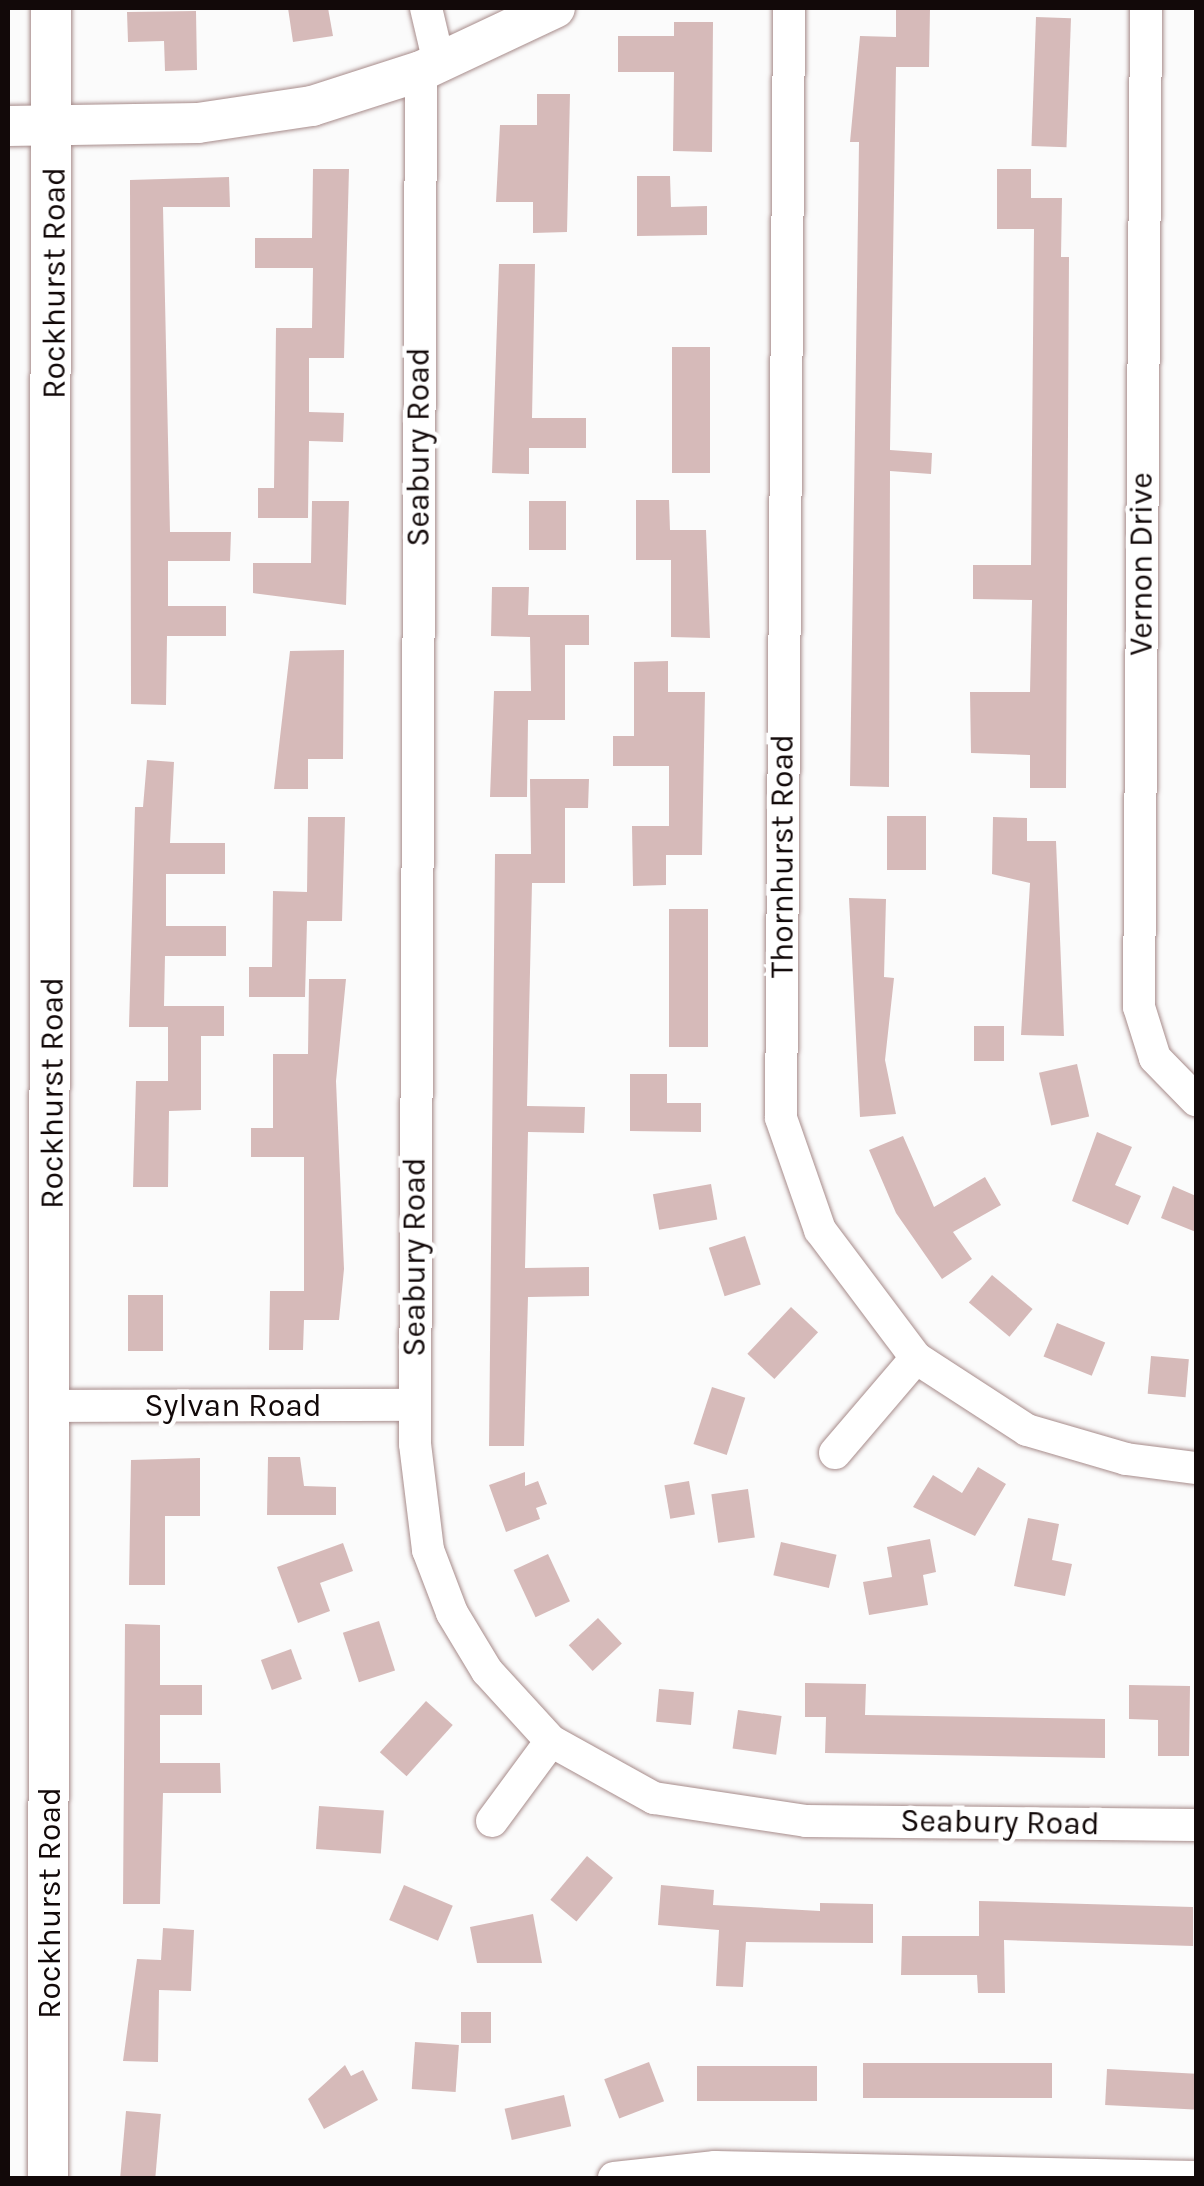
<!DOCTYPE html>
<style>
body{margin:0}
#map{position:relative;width:1204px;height:2186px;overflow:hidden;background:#fbfbfb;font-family:Karla,sans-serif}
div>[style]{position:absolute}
.building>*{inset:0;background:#d6bab9;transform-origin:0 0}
.roads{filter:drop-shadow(0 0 2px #a78c8b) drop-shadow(0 0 2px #a78c8b)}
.minor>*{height:32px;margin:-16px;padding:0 16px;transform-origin:16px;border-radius:16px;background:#fff}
.tertiary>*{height:40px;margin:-20px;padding:0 20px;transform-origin:20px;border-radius:20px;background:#fff}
span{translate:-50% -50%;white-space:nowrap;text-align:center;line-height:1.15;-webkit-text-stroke:9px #fff;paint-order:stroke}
.street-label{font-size:32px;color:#120909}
.frame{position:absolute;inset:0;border:10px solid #120909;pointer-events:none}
</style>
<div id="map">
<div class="building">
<div style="clip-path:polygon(288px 8px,328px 8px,333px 36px,293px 42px)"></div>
<div style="clip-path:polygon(896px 8px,930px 9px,929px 67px,896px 67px,890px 450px,932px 453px,931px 474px,890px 471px,889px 787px,850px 786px,859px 142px,850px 142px,860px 36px,896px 37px)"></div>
<div style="clip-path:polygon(196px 11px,197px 70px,165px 71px,164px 41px,128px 42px,127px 12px)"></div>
<div style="left:1036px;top:17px;width:35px;height:129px;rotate:2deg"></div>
<div style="clip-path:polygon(674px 22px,713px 22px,712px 152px,673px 151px,674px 72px,618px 72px,618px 36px,674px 36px)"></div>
<div style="clip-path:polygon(537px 94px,570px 94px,567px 232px,533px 233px,533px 202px,496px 202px,500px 125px,537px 125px)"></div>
<div style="clip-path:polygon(313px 169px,349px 169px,344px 358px,309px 358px,309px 412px,344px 413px,343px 442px,309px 441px,308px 518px,258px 518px,258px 488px,274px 488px,276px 328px,312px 328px,313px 268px,255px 268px,255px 238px,312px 238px)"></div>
<div style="clip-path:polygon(997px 169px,1031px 169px,1031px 198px,1062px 198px,1061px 257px,1069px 257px,1066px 788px,1030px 788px,1030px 755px,971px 753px,970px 692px,1030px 692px,1032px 600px,973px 599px,973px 565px,1031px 565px,1034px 229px,997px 229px)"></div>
<div style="clip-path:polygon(637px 176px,670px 176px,671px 207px,707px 206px,707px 235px,637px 236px)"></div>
<div style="clip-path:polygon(229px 177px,230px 207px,163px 207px,170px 532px,231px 532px,230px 561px,168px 561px,168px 606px,226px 606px,226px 636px,167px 636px,166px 705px,131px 704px,130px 180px)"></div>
<div style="clip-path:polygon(499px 264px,535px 264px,532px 418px,586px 418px,586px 448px,529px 448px,529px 474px,492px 473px)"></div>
<div style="left:672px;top:347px;width:38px;height:126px"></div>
<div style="clip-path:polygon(636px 500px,669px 500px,670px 530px,706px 530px,710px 638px,671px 637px,671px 560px,636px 560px)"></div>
<div style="clip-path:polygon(312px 501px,349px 501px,346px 605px,253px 593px,253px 563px,311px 563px)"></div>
<div style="left:529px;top:501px;width:37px;height:49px"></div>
<div style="clip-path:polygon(492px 587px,529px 587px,528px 615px,589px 615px,589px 645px,565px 645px,565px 720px,528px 720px,527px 797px,490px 797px,494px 691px,531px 691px,530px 637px,491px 636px)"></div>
<div style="clip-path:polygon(344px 650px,343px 759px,308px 759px,308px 789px,274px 789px,290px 651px)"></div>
<div style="clip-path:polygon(668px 661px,668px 692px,705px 692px,702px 855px,666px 855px,666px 885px,633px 886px,632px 826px,669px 826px,669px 766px,613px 766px,613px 736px,634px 736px,634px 662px)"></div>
<div style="clip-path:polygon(147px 760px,174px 762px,170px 843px,225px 843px,225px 874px,166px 874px,166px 926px,226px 926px,226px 956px,165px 956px,164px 1006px,224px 1006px,224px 1036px,201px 1036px,201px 1110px,169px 1111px,168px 1187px,133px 1187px,136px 1081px,168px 1081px,168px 1027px,129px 1027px,135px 807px,143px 807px)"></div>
<div style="clip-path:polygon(530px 779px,589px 779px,588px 808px,565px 808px,565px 883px,532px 883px,527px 1106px,585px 1107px,584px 1133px,528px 1132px,525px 1268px,589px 1267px,589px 1296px,528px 1297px,524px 1446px,489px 1446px,495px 854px,531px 854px)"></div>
<div style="left:887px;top:816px;width:39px;height:54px"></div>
<div style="clip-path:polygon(308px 817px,345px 817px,342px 921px,307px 921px,305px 997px,249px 997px,249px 967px,272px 967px,273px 891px,307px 892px)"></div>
<div style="clip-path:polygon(993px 817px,1027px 818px,1027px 841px,1056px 841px,1064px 1036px,1021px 1035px,1030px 883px,992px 874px)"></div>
<div style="clip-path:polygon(849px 898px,886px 899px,884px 977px,894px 978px,885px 1060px,896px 1114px,860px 1117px)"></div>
<div style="left:669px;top:909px;width:39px;height:138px"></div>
<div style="clip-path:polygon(309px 979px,346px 979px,336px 1081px,344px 1269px,339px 1320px,304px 1320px,303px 1350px,269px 1350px,270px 1291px,304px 1291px,304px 1157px,251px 1157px,251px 1128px,273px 1128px,273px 1054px,308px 1054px)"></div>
<div style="left:974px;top:1026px;width:30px;height:35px"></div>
<div style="left:1077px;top:1064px;width:54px;height:39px;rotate:77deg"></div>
<div style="clip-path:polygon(630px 1074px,667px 1074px,667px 1103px,701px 1103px,701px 1132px,630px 1131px)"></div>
<div style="clip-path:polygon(1097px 1132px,1132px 1147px,1115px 1185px,1141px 1196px,1128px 1225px,1072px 1201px)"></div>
<div style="clip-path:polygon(903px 1136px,934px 1207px,985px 1177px,1001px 1205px,953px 1232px,972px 1259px,942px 1279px,896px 1213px,869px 1150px)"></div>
<div style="left:711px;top:1184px;width:36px;height:59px;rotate:80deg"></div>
<div style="clip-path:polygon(1173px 1186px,1196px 1196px,1196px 1232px,1161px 1218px)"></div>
<div style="left:745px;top:1236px;width:51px;height:38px;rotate:72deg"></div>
<div style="left:992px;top:1275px;width:53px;height:36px;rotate:40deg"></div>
<div style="left:128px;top:1295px;width:35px;height:56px"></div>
<div style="left:791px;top:1307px;width:37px;height:64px;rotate:43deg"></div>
<div style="left:1057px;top:1323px;width:52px;height:36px;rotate:22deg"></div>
<div style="left:1151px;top:1356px;width:38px;height:38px;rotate:5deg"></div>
<div style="left:712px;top:1387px;width:35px;height:60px;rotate:18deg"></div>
<div style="clip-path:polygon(268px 1457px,300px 1457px,304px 1486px,336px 1487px,336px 1515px,267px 1515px)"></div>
<div style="clip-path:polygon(200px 1458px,200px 1516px,165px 1516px,165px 1585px,129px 1585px,131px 1460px)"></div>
<div style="clip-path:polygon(978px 1467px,1006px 1484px,975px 1536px,913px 1507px,933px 1475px,962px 1493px)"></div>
<div style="clip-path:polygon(525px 1472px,525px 1486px,538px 1481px,547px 1504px,536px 1508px,540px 1519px,506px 1532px,489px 1485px)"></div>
<div style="left:689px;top:1481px;width:34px;height:25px;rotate:80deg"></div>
<div style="left:748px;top:1489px;width:49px;height:37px;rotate:82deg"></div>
<div style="clip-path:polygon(1028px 1518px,1059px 1524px,1052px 1560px,1072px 1564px,1065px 1596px,1014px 1586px)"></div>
<div style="clip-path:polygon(930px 1539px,936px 1572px,923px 1575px,928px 1605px,869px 1615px,863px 1582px,892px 1577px,887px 1547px)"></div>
<div style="left:781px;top:1542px;width:57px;height:34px;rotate:13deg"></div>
<div style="clip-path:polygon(343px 1543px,353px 1571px,320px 1583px,330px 1611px,298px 1623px,277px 1567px)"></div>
<div style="left:548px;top:1554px;width:52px;height:38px;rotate:65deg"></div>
<div style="left:598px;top:1618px;width:35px;height:40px;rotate:47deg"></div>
<div style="left:379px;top:1621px;width:52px;height:38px;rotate:72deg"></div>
<div style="clip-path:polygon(125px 1624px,160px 1625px,160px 1685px,202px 1685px,202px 1715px,160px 1715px,160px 1763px,220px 1763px,221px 1793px,163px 1793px,160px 1904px,123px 1904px)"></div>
<div style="left:291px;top:1649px;width:32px;height:32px;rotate:70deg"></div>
<div style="clip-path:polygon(805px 1683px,866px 1684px,865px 1715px,1105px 1719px,1105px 1758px,825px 1753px,826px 1717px,805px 1717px)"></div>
<div style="clip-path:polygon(1129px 1685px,1190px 1686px,1189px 1756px,1158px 1756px,1158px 1720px,1129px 1719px)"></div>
<div style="left:659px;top:1689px;width:35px;height:33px;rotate:5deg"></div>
<div style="left:426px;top:1701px;width:36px;height:69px;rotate:42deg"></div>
<div style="left:738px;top:1710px;width:44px;height:39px;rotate:8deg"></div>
<div style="left:319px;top:1806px;width:65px;height:43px;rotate:4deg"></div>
<div style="left:587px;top:1856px;width:34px;height:57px;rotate:40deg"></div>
<div style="left:404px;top:1885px;width:53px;height:38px;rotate:23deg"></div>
<div style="clip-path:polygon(661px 1885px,714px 1890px,713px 1905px,820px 1911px,820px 1903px,873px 1904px,873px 1943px,746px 1942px,743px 1987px,716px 1986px,719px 1930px,658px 1925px)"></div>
<div style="clip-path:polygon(979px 1901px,1193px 1907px,1193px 1946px,1004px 1940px,1005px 1993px,978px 1993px,977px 1975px,901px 1975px,902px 1936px,979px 1936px)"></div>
<div style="clip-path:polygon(533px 1914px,542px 1963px,477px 1963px,470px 1927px)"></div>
<div style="clip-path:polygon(163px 1928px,194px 1930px,191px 1991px,159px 1990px,158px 2062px,123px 2061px,137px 1959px,161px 1960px)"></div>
<div style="left:461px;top:2012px;width:30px;height:31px"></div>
<div style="left:415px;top:2042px;width:44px;height:47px;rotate:4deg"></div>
<div style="left:649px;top:2062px;width:42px;height:48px;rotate:69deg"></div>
<div style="left:1052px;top:2063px;width:35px;height:189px;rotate:90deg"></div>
<div style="clip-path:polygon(345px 2065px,351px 2076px,363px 2070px,378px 2100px,324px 2129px,308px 2099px)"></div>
<div style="left:817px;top:2066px;width:35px;height:120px;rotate:90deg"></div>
<div style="left:1107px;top:2069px;width:89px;height:36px;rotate:3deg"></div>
<div style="left:564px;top:2095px;width:32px;height:61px;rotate:77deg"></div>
<div style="left:126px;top:2111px;width:35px;height:67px;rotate:5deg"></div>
</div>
<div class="roads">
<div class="minor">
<div style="left:426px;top:8px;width:57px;rotate:76.7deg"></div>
<div style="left:789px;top:8px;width:1110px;rotate:90.41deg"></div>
<div style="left:781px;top:1118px;width:119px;rotate:70.8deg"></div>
<div style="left:820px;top:1230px;width:160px;rotate:53.1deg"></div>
<div style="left:916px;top:1358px;width:132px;rotate:33deg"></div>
<div style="left:1027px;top:1430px;width:103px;rotate:16.3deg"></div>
<div style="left:1126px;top:1459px;width:71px;rotate:7.3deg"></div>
<div style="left:1146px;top:8px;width:999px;rotate:90.4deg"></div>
<div style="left:1139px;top:1007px;width:53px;rotate:72.6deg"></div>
<div style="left:1155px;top:1058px;width:59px;rotate:45.7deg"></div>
<div style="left:421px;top:71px;width:1373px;rotate:90.25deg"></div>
<div style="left:415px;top:1444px;width:107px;rotate:83deg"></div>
<div style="left:428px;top:1550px;width:67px;rotate:69.1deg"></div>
<div style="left:452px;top:1613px;width:68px;rotate:58.9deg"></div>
<div style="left:487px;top:1671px;width:95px;rotate:47.6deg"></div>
<div style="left:551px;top:1741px;width:118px;rotate:29deg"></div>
<div style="left:654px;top:1798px;width:154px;rotate:8.6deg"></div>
<div style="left:806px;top:1821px;width:390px;rotate:0.6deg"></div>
<div style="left:52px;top:1406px;width:363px;rotate:-0.2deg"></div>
<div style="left:835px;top:1453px;width:125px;rotate:-49.5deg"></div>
<div style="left:492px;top:1821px;width:99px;rotate:-53.6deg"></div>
<div style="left:614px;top:2178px;width:102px;rotate:-6.2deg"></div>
<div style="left:715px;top:2167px;width:481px;rotate:1.2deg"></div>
</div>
<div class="tertiary">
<div style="left:8px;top:126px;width:190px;rotate:-0.9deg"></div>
<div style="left:198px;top:123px;width:115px;rotate:-8.5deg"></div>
<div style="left:312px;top:106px;width:114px;rotate:-17.8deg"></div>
<div style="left:421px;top:71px;width:148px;rotate:-25.2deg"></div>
<div style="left:48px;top:2178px;width:2170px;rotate:-89.92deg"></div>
</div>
</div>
<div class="street-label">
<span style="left:55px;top:283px;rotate:-90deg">Rockhurst Road</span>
<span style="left:419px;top:447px;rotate:-90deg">Seabury Road</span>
<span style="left:1142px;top:564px;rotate:-90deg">Vernon Drive</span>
<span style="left:783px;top:856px;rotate:-90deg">Thornhurst Road</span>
<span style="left:53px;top:1093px;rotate:-90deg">Rockhurst Road</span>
<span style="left:415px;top:1257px;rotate:-90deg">Seabury Road</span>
<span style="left:233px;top:1406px">Sylvan Road</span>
<span style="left:1000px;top:1823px;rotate:1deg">Seabury Road</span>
<span style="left:50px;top:1903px;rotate:-90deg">Rockhurst Road</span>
</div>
<div class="frame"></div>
</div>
